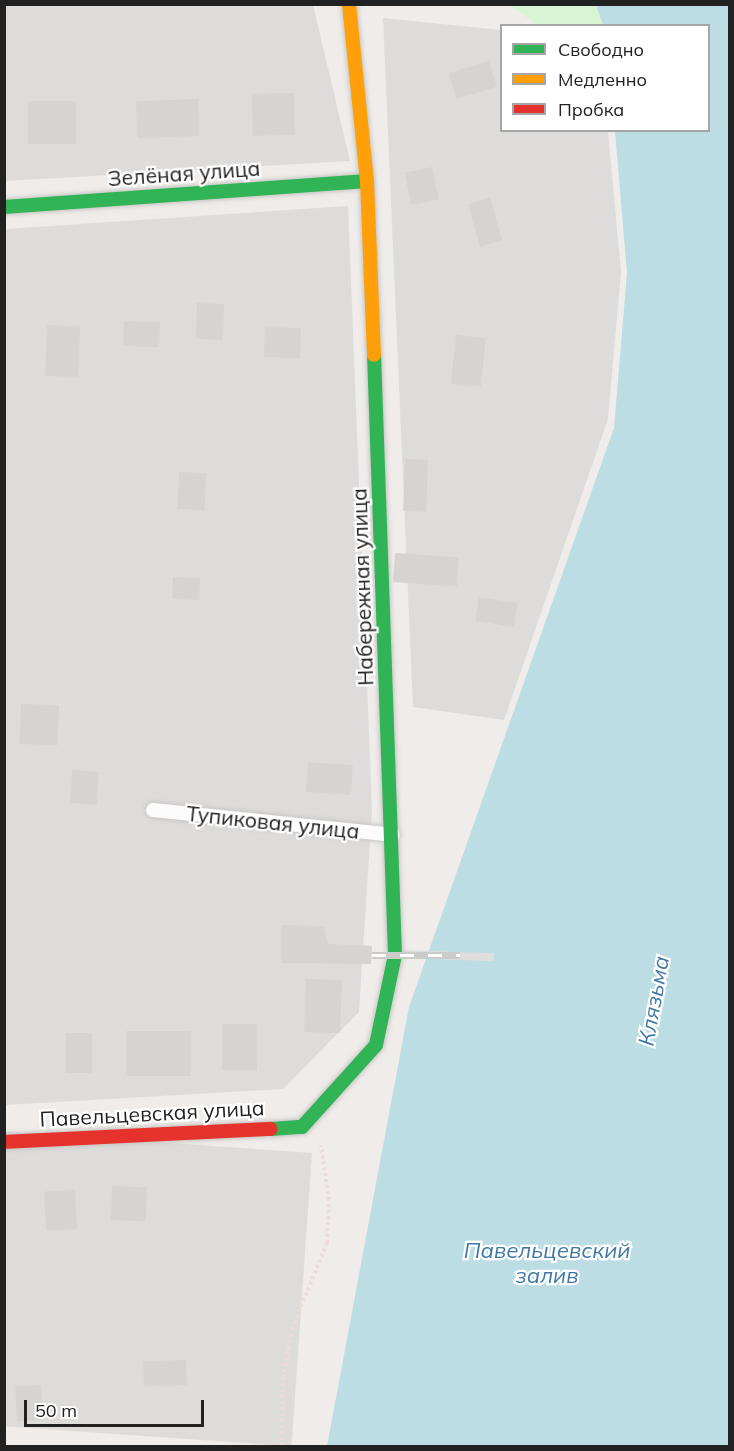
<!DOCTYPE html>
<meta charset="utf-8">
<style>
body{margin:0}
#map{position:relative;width:734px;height:1451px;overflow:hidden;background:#efece9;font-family:Mulish,sans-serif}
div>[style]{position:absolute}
.residential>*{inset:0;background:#dedcdb;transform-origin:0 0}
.park>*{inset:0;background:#d7f5d5}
.water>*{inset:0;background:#bcdde3}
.pier>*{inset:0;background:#dedcdc;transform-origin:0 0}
.building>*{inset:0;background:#d6d3d0;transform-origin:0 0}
.path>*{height:4px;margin-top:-2px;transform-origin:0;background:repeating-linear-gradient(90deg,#ecdbd9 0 3px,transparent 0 6px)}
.roads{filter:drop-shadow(0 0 2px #c8c7c5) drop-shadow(0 0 2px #c8c7c5)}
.lane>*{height:14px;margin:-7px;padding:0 7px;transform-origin:7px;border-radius:7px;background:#fdfcfc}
.fast>*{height:14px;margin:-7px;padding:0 7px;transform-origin:7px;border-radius:7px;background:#30b455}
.slow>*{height:14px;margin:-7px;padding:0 7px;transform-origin:7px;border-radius:7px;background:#ff9f0a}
.jam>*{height:14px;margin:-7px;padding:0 7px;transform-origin:7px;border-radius:7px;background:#e5322d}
.rail>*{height:7px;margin-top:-3.5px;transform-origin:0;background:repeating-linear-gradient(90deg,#fff 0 14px,#cbcbca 0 28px);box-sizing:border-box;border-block:2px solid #cbcbca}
span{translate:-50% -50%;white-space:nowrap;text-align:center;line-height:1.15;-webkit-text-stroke:4.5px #fff;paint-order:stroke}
.street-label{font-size:21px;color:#212121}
.water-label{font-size:22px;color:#4278a5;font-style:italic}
.frame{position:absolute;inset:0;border:6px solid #212121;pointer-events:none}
.legend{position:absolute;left:500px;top:24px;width:210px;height:108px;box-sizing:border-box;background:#fff;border:2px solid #a6a6a6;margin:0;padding:8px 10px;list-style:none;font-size:18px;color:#212121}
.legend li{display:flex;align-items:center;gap:12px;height:30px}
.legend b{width:30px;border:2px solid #a6a6a6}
.scale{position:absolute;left:24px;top:1400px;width:180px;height:27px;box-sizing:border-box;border:3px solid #212121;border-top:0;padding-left:8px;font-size:18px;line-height:21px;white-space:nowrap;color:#212121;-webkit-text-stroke:4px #fff;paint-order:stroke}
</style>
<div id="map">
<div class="residential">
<div style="clip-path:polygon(5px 5px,313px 5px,350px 161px,5px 181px)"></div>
<div style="clip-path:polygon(383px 18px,501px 30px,502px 130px,608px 131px,621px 272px,608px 419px,504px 720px,413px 707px)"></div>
<div style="clip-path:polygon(348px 206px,372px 810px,359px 1012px,283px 1089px,5px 1105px,5px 229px)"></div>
<div style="left:312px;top:1153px;width:294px;height:307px;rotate:94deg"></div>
</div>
<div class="park">
<div style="clip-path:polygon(509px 5px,596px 5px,603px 25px,538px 25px)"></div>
</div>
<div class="water">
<div style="clip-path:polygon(596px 5px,729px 5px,729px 1446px,327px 1446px,409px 1007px,614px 428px,627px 273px,615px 131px,708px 130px,708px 26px,603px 25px)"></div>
</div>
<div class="pier">
<div style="left:402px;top:950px;width:92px;height:8px;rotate:2deg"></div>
</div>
<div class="building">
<div style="left:489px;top:61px;width:27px;height:42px;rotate:73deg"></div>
<div style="left:294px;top:93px;width:42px;height:42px;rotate:89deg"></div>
<div style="left:198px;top:99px;width:37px;height:62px;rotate:88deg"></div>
<div style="left:76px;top:101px;width:43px;height:48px;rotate:90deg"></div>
<div style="left:432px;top:167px;width:33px;height:28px;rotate:78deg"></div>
<div style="left:490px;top:198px;width:44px;height:23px;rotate:74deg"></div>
<div style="left:197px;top:303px;width:27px;height:36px;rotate:2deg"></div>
<div style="left:124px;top:321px;width:36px;height:25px;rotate:2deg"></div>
<div style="left:47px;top:325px;width:33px;height:51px;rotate:2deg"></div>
<div style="left:265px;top:327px;width:36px;height:30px;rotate:2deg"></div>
<div style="left:456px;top:335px;width:30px;height:49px;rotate:6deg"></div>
<div style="left:405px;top:459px;width:23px;height:52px;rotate:2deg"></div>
<div style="left:179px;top:472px;width:27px;height:37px;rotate:2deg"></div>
<div style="left:395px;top:553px;width:64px;height:29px;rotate:4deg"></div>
<div style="left:173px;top:577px;width:27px;height:22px;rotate:2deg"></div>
<div style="left:479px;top:597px;width:39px;height:24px;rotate:9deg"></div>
<div style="left:21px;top:704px;width:38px;height:40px;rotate:2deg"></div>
<div style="left:308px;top:762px;width:45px;height:30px;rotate:4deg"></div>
<div style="left:72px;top:770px;width:27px;height:33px;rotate:4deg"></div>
<div style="clip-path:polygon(281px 925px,324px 926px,328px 944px,372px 946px,371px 964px,281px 963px)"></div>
<div style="left:306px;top:979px;width:36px;height:53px;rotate:2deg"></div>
<div style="left:222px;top:1024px;width:35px;height:46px"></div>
<div style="left:191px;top:1031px;width:45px;height:65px;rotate:90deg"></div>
<div style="left:66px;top:1033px;width:26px;height:40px"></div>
<div style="left:112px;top:1186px;width:35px;height:34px;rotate:2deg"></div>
<div style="left:75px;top:1190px;width:39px;height:31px;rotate:87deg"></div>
<div style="left:186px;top:1360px;width:25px;height:43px;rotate:88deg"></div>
<div style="left:41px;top:1385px;width:35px;height:26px;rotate:87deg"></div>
</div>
<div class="path">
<div style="left:282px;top:1446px;width:68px;rotate:-89.2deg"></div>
<div style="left:283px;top:1378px;width:50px;rotate:-79.6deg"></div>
<div style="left:292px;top:1329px;width:93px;rotate:-67.9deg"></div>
<div style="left:327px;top:1243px;width:43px;rotate:-87.3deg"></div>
<div style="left:329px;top:1200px;width:55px;rotate:-98.4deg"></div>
</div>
<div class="roads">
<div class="lane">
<div style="left:153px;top:810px;width:241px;rotate:5.9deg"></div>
</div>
<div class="fast">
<div style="left:4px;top:207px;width:364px;rotate:-4.1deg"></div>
<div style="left:271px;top:1129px;width:31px;rotate:-4deg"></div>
<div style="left:302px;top:1127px;width:110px;rotate:-47.9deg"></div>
<div style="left:376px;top:1045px;width:92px;rotate:-78.1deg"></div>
<div style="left:395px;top:955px;width:600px;rotate:-92deg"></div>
</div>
<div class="slow">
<div style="left:349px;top:4px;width:178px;rotate:84.2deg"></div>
<div style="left:367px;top:181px;width:174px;rotate:87.7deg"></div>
</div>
<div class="jam">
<div style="left:4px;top:1142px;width:267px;rotate:-2.8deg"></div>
</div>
</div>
<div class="rail">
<div style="left:372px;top:955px;width:88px"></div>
</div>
<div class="street-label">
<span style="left:184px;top:173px;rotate:-4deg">Зелёная улица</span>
<span style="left:362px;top:587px;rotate:-92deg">Набережная улица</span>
<span style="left:273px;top:822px;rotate:6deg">Тупиковая улица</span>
<span style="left:152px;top:1113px;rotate:-3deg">Павельцевская улица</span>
</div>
<div class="water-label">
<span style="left:654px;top:1001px;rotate:-80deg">Клязьма</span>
<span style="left:547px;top:1263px">Павельцевский<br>залив</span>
</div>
<div class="frame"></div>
<ul class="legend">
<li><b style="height:8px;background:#30b455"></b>Свободно</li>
<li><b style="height:8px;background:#ff9f0a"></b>Медленно</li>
<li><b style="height:8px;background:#e5322d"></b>Пробка</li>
</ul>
<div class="scale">50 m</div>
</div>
